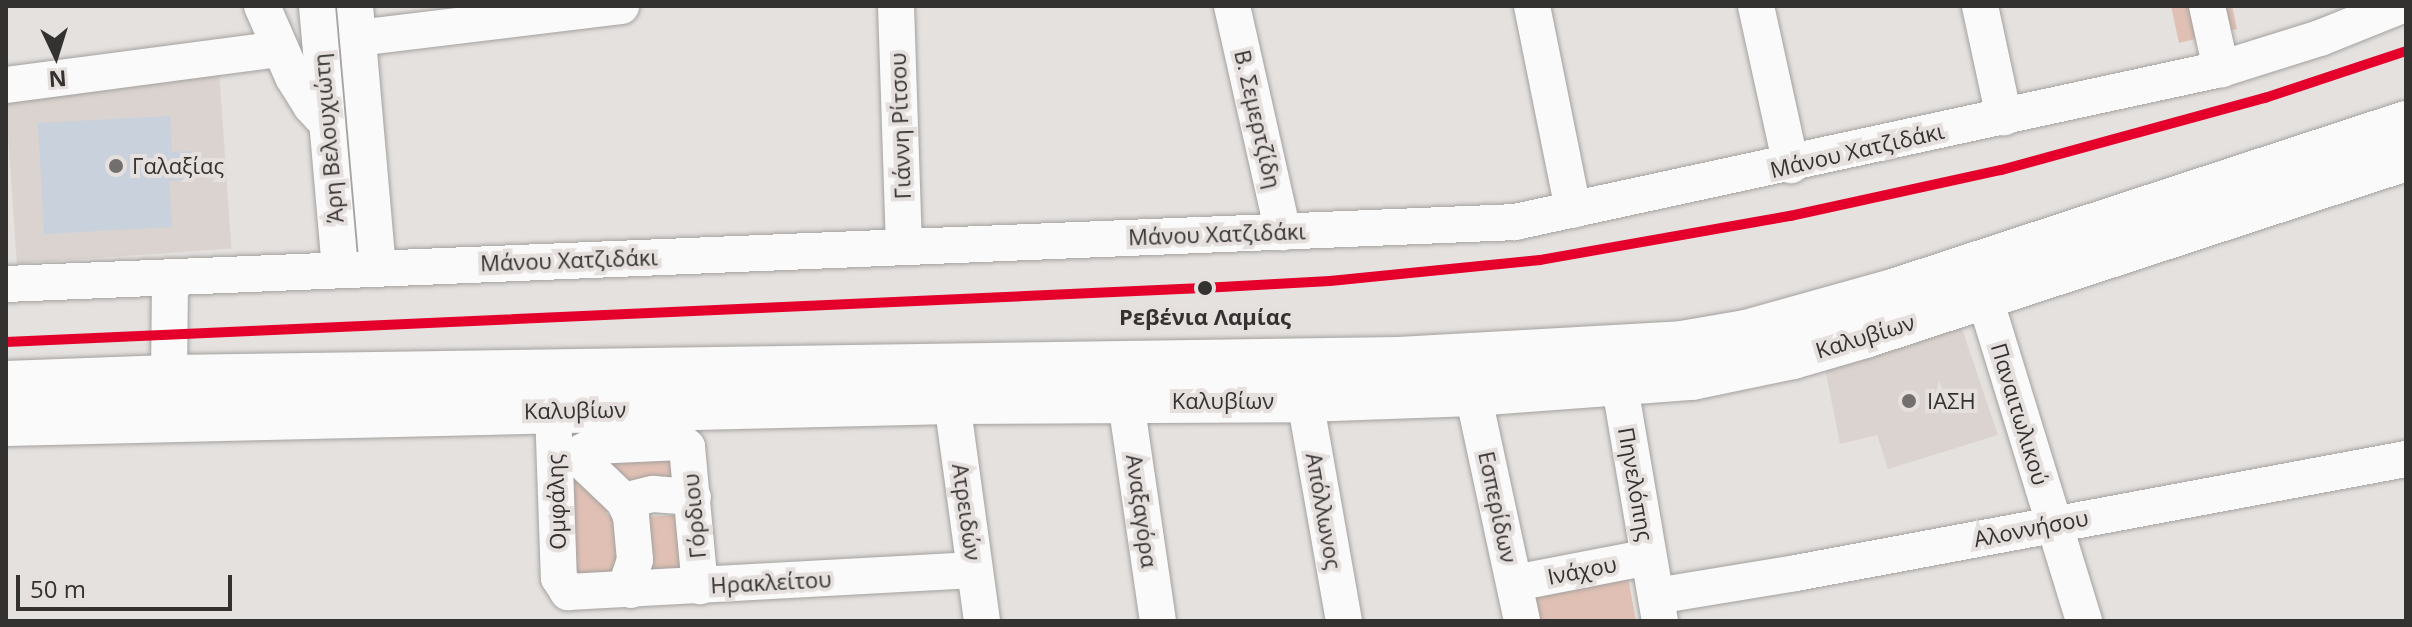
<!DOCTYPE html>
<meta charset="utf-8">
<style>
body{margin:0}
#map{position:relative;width:2412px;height:627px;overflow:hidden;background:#e4e1df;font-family:"Open Sans",sans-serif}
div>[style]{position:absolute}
.built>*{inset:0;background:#dbd3cf;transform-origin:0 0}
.green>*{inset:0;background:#e0c0b4}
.building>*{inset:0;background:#c8d1dc}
.roads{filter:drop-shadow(0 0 2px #a3a19f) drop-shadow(0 0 2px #a3a19f)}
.minor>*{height:36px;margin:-18px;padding:0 18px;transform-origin:18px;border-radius:18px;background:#fbfafa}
.major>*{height:44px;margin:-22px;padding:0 22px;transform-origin:22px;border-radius:22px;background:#fbfafa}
.rail-1>*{height:10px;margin:-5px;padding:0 5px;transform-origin:5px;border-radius:5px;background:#e4002b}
.dots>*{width:22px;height:22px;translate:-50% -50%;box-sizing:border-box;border:4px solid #e5e0de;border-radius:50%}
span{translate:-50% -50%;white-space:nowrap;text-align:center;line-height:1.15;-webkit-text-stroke:8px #e5e0de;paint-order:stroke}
.street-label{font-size:22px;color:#343231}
.poi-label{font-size:22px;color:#343231}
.left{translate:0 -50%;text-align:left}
.stop-label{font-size:22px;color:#343231;font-weight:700}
.frame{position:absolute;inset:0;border:8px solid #343231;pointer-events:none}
.north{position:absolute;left:16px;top:16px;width:80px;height:80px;-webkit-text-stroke:6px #e5e0de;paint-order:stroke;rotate:176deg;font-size:22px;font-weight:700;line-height:32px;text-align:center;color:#343231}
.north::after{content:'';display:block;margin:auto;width:28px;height:36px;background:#343231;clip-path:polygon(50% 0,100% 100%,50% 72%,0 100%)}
.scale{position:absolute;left:16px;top:575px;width:216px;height:36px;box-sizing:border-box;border:4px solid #343231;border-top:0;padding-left:10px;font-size:24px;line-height:28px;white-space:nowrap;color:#343231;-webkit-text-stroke:6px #e5e0de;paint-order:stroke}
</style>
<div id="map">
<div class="built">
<div style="left:219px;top:71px;width:178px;height:215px;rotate:86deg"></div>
<div style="clip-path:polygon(1961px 326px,1998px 435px,1888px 469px,1877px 435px,1840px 444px,1825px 368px)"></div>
</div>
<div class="green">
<div style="clip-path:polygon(2171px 6px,2232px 6px,2237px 29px,2179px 43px)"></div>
<div style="clip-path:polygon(670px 455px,684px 486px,657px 477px,642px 478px,631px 485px,605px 462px)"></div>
<div style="clip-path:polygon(572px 476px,608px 508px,606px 514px,615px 517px,620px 577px,574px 579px)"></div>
<div style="clip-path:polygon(678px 515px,692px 573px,642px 569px,644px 517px)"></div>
<div style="clip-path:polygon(1628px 578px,1636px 621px,1530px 621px,1524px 596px)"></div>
</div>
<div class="building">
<div style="clip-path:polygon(170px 116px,172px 152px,191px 151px,193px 179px,169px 181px,172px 227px,44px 234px,38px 123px)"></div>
</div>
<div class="roads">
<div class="minor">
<div style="left:262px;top:6px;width:77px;rotate:66.4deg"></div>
<div style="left:293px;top:77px;width:34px;rotate:58deg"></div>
<div style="left:311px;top:106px;width:22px;rotate:47deg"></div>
<div style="left:317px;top:6px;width:264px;rotate:85deg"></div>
<div style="left:355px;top:6px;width:263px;rotate:85deg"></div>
<div style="left:896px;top:6px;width:239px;rotate:88.1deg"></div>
<div style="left:1232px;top:6px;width:232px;rotate:77.3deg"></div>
<div style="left:1532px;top:6px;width:208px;rotate:78.6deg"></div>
<div style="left:1756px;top:6px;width:163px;rotate:77.6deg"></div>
<div style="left:1980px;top:6px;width:114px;rotate:77.8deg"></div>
<div style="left:2207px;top:6px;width:65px;rotate:77.5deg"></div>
<div style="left:358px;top:38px;width:265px;rotate:-6.9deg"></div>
<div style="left:6px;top:85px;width:275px;rotate:-7.5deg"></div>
<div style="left:6px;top:284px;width:1510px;rotate:-2.35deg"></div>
<div style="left:1515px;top:222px;width:722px;rotate:-12.23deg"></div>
<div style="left:2221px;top:69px;width:104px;rotate:-17.4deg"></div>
<div style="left:2320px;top:38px;width:86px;rotate:-21.8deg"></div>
<div style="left:1985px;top:299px;width:337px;rotate:72.9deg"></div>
<div style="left:1615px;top:358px;width:267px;rotate:80.3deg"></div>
<div style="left:169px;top:377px;width:100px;rotate:-89.4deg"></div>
<div style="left:1473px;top:394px;width:232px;rotate:77.8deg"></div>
<div style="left:1305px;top:400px;width:224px;rotate:80deg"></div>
<div style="left:952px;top:402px;width:221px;rotate:82.2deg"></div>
<div style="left:1126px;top:402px;width:221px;rotate:81.7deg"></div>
<div style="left:553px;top:410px;width:168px;rotate:88deg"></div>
<div style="left:559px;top:578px;width:17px;rotate:57deg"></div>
<div style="left:568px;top:592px;width:407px;rotate:-3.1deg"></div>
<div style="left:624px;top:501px;width:30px;rotate:-14deg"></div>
<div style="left:653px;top:494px;width:40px;rotate:4.3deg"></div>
<div style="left:1515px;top:583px;width:136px;rotate:-11deg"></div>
<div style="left:631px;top:590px;width:15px;rotate:-94deg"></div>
<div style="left:630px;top:575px;width:16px;rotate:-72deg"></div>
<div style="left:635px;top:560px;width:44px;rotate:-95.2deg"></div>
<div style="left:631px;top:516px;width:17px;rotate:-115deg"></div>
<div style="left:624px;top:501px;width:59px;rotate:-136.4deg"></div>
<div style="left:581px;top:460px;width:8px;rotate:-83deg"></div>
<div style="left:582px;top:452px;width:13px;rotate:-29deg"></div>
<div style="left:593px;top:446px;width:88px;rotate:-2.6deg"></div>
<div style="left:681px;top:442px;width:8px;rotate:40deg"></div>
<div style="left:687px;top:447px;width:140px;rotate:84.7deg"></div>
<div style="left:1656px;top:596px;width:142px;rotate:-9.3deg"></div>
<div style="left:1796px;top:573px;width:621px;rotate:-10.59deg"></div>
</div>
<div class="major">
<div style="left:6px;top:383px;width:163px;rotate:-2.1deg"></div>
<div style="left:169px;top:377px;width:1230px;rotate:-0.84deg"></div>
<div style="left:1399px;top:359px;width:283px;rotate:-3.2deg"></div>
<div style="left:1682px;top:343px;width:65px;rotate:-9.8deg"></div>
<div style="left:1746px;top:332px;width:153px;rotate:-15.6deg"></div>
<div style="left:1893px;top:291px;width:540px;rotate:-18.13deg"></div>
<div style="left:6px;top:424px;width:946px;rotate:-1.33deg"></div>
<div style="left:952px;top:402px;width:353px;rotate:-0.3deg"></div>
<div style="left:1305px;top:400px;width:168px;rotate:-2deg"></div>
<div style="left:1473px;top:394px;width:220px;rotate:-4.2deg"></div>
<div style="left:1692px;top:378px;width:103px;rotate:-11.7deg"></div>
<div style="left:1793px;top:357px;width:75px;rotate:-16.3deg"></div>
<div style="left:1865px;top:336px;width:569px;rotate:-18.12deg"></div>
</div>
</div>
<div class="rail-1">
<div style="left:6px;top:342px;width:1198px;rotate:-2.58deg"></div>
<div style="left:1203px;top:288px;width:127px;rotate:-3.2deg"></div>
<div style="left:1330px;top:281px;width:211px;rotate:-5.7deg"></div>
<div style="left:1540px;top:260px;width:254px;rotate:-10deg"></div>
<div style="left:1790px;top:216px;width:216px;rotate:-12.3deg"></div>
<div style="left:2001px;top:170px;width:274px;rotate:-15.3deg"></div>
<div style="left:2265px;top:98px;width:149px;rotate:-18.4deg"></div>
</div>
<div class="dots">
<div style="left:116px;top:166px;background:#726f6e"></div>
<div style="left:1205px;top:288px;background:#343231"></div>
<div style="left:1909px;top:401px;background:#726f6e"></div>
</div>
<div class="street-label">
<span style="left:1258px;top:119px;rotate:77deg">Β. Σεμερτζίδη</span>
<span style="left:900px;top:126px;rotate:-92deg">Γιάννη Ρίτσου</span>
<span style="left:328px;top:138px;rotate:-95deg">Άρη Βελουχιώτη</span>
<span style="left:1857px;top:150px;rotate:-13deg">Μάνου Χατζιδάκι</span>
<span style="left:1217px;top:234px;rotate:-2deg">Μάνου Χατζιδάκι</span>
<span style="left:569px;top:260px;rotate:-2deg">Μάνου Χατζιδάκι</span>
<span style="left:1865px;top:336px;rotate:-17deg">Καλυβίων</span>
<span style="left:1223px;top:401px">Καλυβίων</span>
<span style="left:575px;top:410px;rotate:-1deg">Καλυβίων</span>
<span style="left:2020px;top:414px;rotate:73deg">Παναιτωλικού</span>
<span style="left:1636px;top:484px;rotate:80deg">Πηνελόπης</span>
<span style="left:556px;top:502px;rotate:-92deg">Ομφάλης</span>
<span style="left:1498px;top:507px;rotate:78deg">Εσπερίδων</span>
<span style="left:1142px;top:511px;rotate:82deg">Αναξαγόρα</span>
<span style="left:1324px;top:511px;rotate:80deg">Απόλλωνος</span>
<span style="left:967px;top:512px;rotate:82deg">Ατρειδών</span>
<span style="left:694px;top:516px;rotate:-95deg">Γόρδιου</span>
<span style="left:2031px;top:528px;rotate:-11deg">Αλοννήσου</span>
<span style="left:1582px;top:570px;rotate:-11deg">Ινάχου</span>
<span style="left:771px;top:582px;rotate:-3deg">Ηρακλείτου</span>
</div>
<div class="poi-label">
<span class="left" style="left:132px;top:166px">Γαλαξίας</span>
<span class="left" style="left:1927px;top:401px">ΙΑΣΗ</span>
</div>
<div class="stop-label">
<span style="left:1205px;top:317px">Ρεβένια Λαμίας</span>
</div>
<div class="frame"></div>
<div class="north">N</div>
<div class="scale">50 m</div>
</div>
